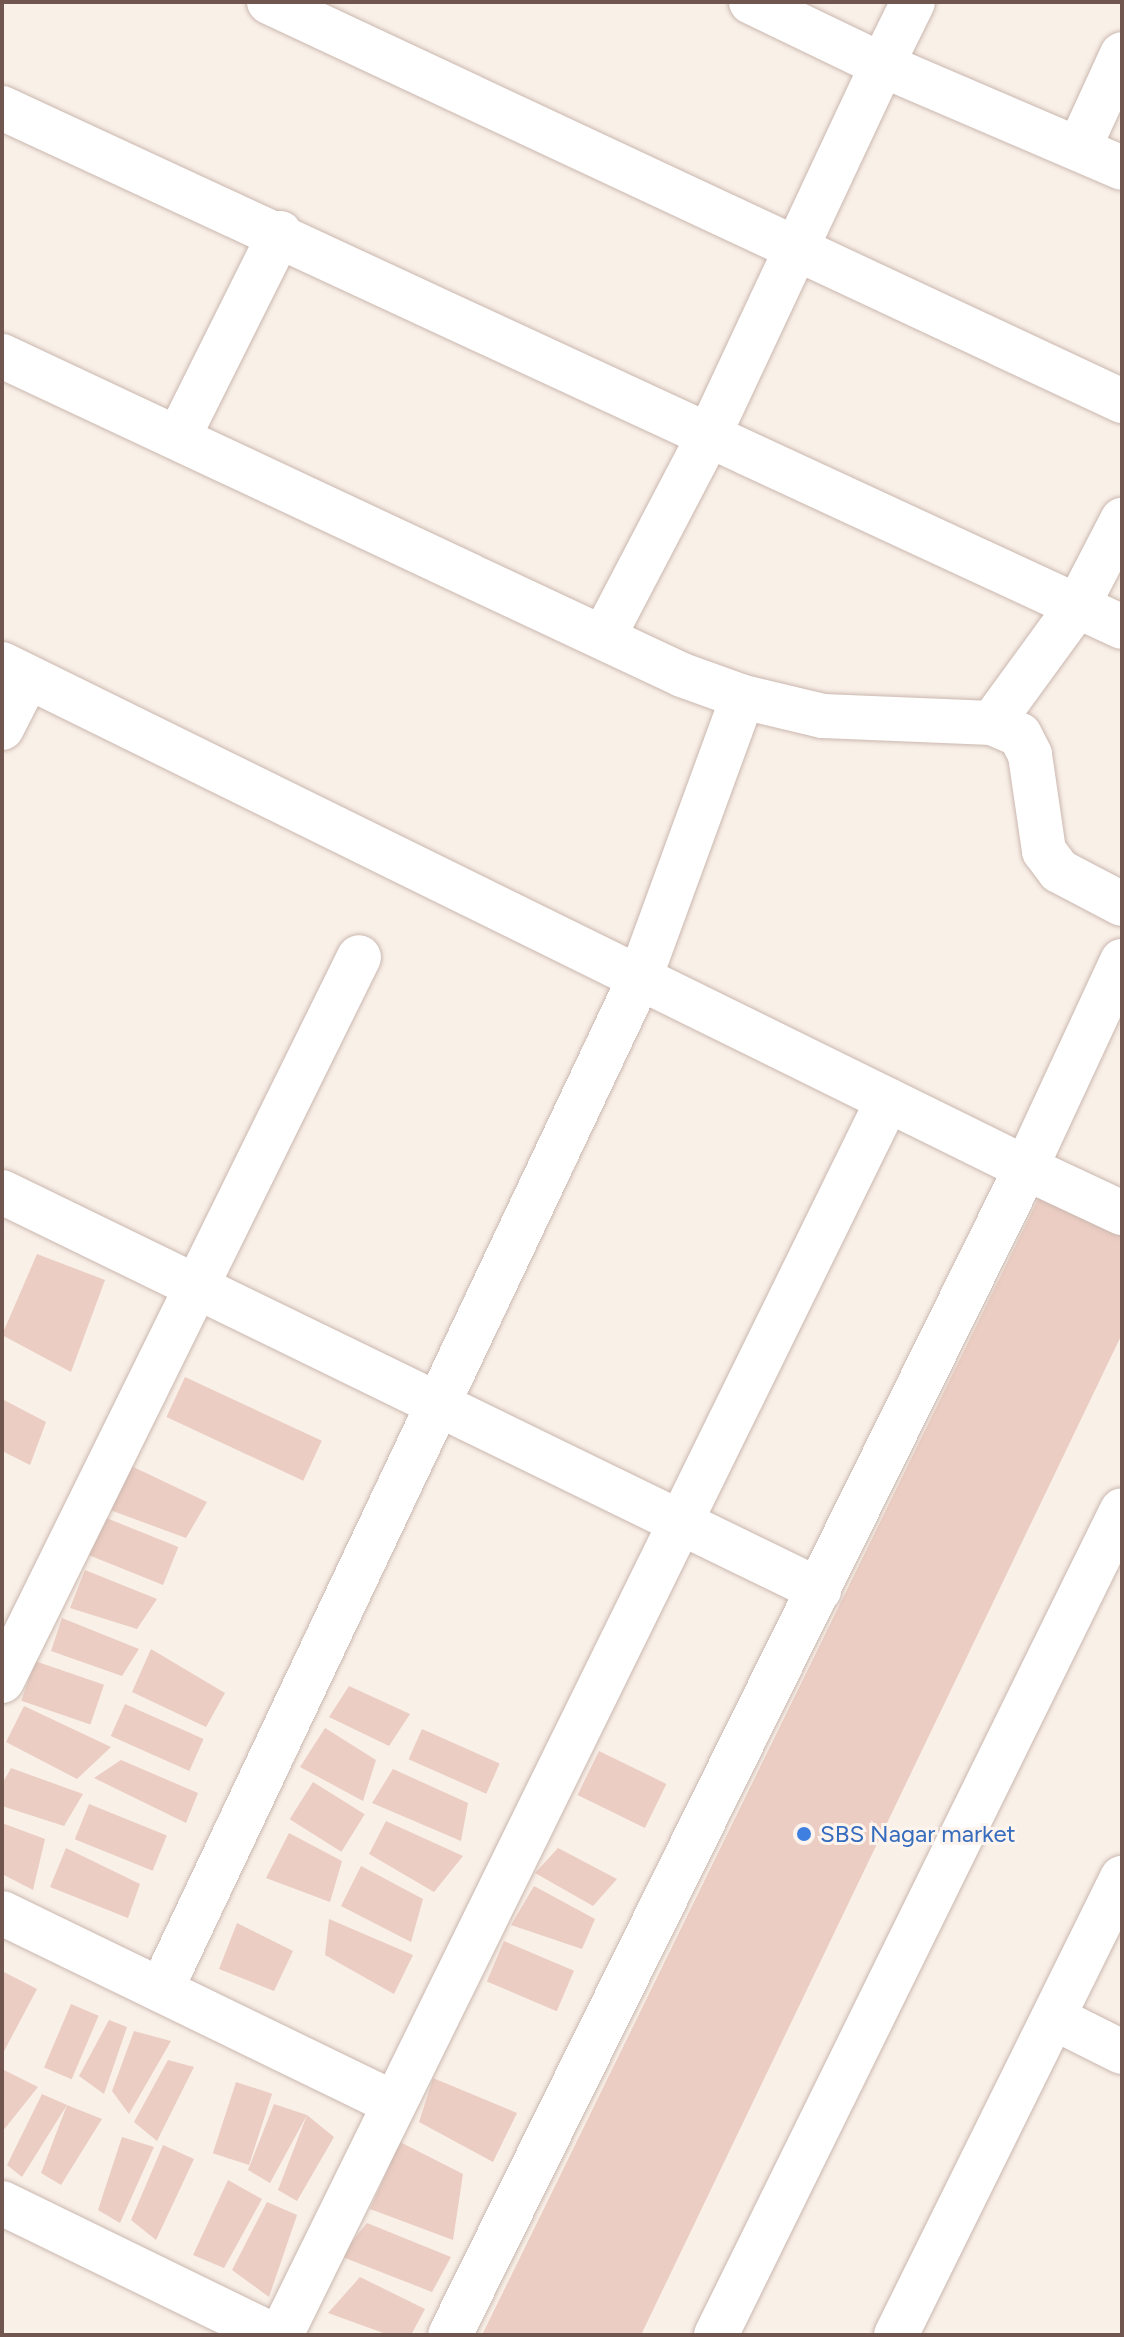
<!DOCTYPE html>
<style>
body{margin:0}
#map{position:relative;width:1124px;height:2337px;overflow:hidden;background:#f9f0e8;font-family:Figtree,sans-serif}
div>[style]{position:absolute}
.building>*{inset:0;background:#ebcdc3;transform-origin:0 0}
.roads{filter:drop-shadow(0 0 2px #cab7af) drop-shadow(0 0 2px #cab7af)}
.minor>*{height:44px;margin:-22px;padding:0 22px;transform-origin:22px;border-radius:22px;background:#fff}
.dots>*{width:22px;height:22px;translate:-50% -50%;box-sizing:border-box;border:4px solid #fdf4ed;border-radius:50%}
span{translate:-50% -50%;white-space:nowrap;text-align:center;line-height:1.15;-webkit-text-stroke:6px #fdf4ed;paint-order:stroke}
.shop-label{font-size:24px;color:#366cbe}
.left{translate:0 -50%;text-align:left}
.frame{position:absolute;inset:0;border:4px solid #70564f;pointer-events:none}
</style>
<div id="map">
<div class="building">
<div style="clip-path:polygon(1048px 1179px,1122px 1216px,1122px 1334px,641px 2335px,482px 2335px)"></div>
<div style="clip-path:polygon(37px 1254px,105px 1280px,71px 1372px,2px 1335px)"></div>
<div style="left:185px;top:1377px;width:151px;height:44px;rotate:25deg"></div>
<div style="clip-path:polygon(2px 1399px,46px 1422px,30px 1465px,2px 1451px)"></div>
<div style="clip-path:polygon(125px 1463px,207px 1502px,186px 1538px,110px 1510px)"></div>
<div style="left:94px;top:1513px;width:91px;height:41px;rotate:22deg"></div>
<div style="clip-path:polygon(85px 1570px,157px 1599px,137px 1629px,70px 1608px)"></div>
<div style="clip-path:polygon(62px 1618px,139px 1649px,122px 1676px,51px 1651px)"></div>
<div style="clip-path:polygon(151px 1649px,225px 1693px,206px 1727px,132px 1692px)"></div>
<div style="left:35px;top:1661px;width:73px;height:42px;rotate:19deg"></div>
<div style="clip-path:polygon(349px 1686px,410px 1714px,389px 1746px,329px 1717px)"></div>
<div style="left:125px;top:1704px;width:86px;height:35px;rotate:24deg"></div>
<div style="clip-path:polygon(24px 1706px,111px 1747px,77px 1779px,6px 1742px)"></div>
<div style="clip-path:polygon(325px 1728px,376px 1760px,363px 1801px,300px 1767px)"></div>
<div style="left:422px;top:1729px;width:85px;height:33px;rotate:24deg"></div>
<div style="left:599px;top:1751px;width:75px;height:49px;rotate:26deg"></div>
<div style="clip-path:polygon(121px 1760px,198px 1793px,186px 1823px,94px 1778px)"></div>
<div style="clip-path:polygon(11px 1768px,83px 1794px,64px 1826px,2px 1806px,2px 1784px)"></div>
<div style="clip-path:polygon(393px 1769px,468px 1803px,461px 1841px,372px 1803px)"></div>
<div style="left:313px;top:1782px;width:61px;height:44px;rotate:32deg"></div>
<div style="left:89px;top:1804px;width:84px;height:38px;rotate:22deg"></div>
<div style="clip-path:polygon(386px 1821px,463px 1856px,434px 1892px,369px 1854px)"></div>
<div style="clip-path:polygon(2px 1823px,45px 1839px,33px 1890px,2px 1874px)"></div>
<div style="clip-path:polygon(289px 1833px,342px 1861px,330px 1902px,266px 1878px)"></div>
<div style="clip-path:polygon(66px 1848px,140px 1884px,128px 1918px,50px 1887px)"></div>
<div style="clip-path:polygon(558px 1848px,617px 1879px,593px 1906px,535px 1873px)"></div>
<div style="clip-path:polygon(361px 1866px,423px 1899px,411px 1942px,341px 1906px)"></div>
<div style="clip-path:polygon(534px 1886px,595px 1919px,582px 1949px,511px 1925px)"></div>
<div style="clip-path:polygon(329px 1919px,413px 1955px,394px 1994px,325px 1955px)"></div>
<div style="clip-path:polygon(237px 1923px,293px 1951px,274px 1991px,219px 1969px)"></div>
<div style="left:504px;top:1941px;width:76px;height:44px;rotate:23deg"></div>
<div style="clip-path:polygon(2px 1971px,37px 1989px,2px 2055px)"></div>
<div style="left:71px;top:2004px;width:30px;height:69px;rotate:23deg"></div>
<div style="clip-path:polygon(109px 2020px,127px 2027px,104px 2094px,79px 2076px)"></div>
<div style="clip-path:polygon(134px 2031px,171px 2041px,129px 2114px,112px 2091px)"></div>
<div style="clip-path:polygon(168px 2060px,194px 2067px,157px 2141px,134px 2122px)"></div>
<div style="clip-path:polygon(2px 2069px,38px 2087px,2px 2132px)"></div>
<div style="clip-path:polygon(433px 2078px,517px 2113px,493px 2162px,419px 2122px)"></div>
<div style="left:236px;top:2082px;width:38px;height:75px;rotate:18deg"></div>
<div style="clip-path:polygon(42px 2094px,67px 2105px,22px 2177px,7px 2165px)"></div>
<div style="clip-path:polygon(274px 2104px,307px 2115px,270px 2183px,248px 2170px)"></div>
<div style="clip-path:polygon(67px 2105px,102px 2119px,61px 2185px,41px 2173px)"></div>
<div style="clip-path:polygon(307px 2115px,334px 2137px,297px 2201px,278px 2190px)"></div>
<div style="clip-path:polygon(122px 2137px,154px 2147px,120px 2223px,98px 2210px)"></div>
<div style="clip-path:polygon(400px 2142px,463px 2174px,453px 2240px,370px 2209px)"></div>
<div style="clip-path:polygon(163px 2145px,194px 2159px,156px 2240px,131px 2220px)"></div>
<div style="clip-path:polygon(228px 2180px,262px 2199px,224px 2268px,193px 2255px)"></div>
<div style="clip-path:polygon(267px 2202px,297px 2215px,269px 2297px,232px 2270px)"></div>
<div style="clip-path:polygon(367px 2223px,451px 2257px,432px 2292px,340px 2256px)"></div>
<div style="clip-path:polygon(360px 2277px,425px 2309px,411px 2335px,389px 2335px,328px 2313px)"></div>
</div>
<div class="roads">
<div class="minor">
<div style="left:269px;top:2px;width:942px;rotate:25.07deg"></div>
<div style="left:751px;top:2px;width:145px;rotate:25.7deg"></div>
<div style="left:882px;top:65px;width:70px;rotate:-63.8deg"></div>
<div style="left:2px;top:108px;width:1234px;rotate:24.86deg"></div>
<div style="left:1079px;top:148px;width:103px;rotate:-65.4deg"></div>
<div style="left:2px;top:356px;width:751px;rotate:25.13deg"></div>
<div style="left:682px;top:675px;width:65px;rotate:19.8deg"></div>
<div style="left:743px;top:697px;width:82px;rotate:13.4deg"></div>
<div style="left:823px;top:716px;width:169px;rotate:2.4deg"></div>
<div style="left:992px;top:723px;width:30px;rotate:23deg"></div>
<div style="left:1020px;top:735px;width:22px;rotate:63deg"></div>
<div style="left:1030px;top:755px;width:97px;rotate:81.7deg"></div>
<div style="left:1044px;top:851px;width:25px;rotate:53deg"></div>
<div style="left:1059px;top:871px;width:71px;rotate:27.6deg"></div>
<div style="left:178px;top:438px;width:229px;rotate:-63.5deg"></div>
<div style="left:604px;top:636px;width:225px;rotate:-62.4deg"></div>
<div style="left:708px;top:437px;width:411px;rotate:-64.9deg"></div>
<div style="left:882px;top:65px;width:261px;rotate:23.2deg"></div>
<div style="left:2px;top:664px;width:1141px;rotate:26.21deg"></div>
<div style="left:1026px;top:1168px;width:1301px;rotate:116.27deg"></div>
<div style="left:992px;top:723px;width:146px;rotate:-53.9deg"></div>
<div style="left:1078px;top:605px;width:96px;rotate:-62.6deg"></div>
<div style="left:2px;top:728px;width:57px;rotate:-63deg"></div>
<div style="left:1122px;top:961px;width:228px;rotate:114.9deg"></div>
<div style="left:1026px;top:1168px;width:106px;rotate:25.1deg"></div>
<div style="left:2px;top:1192px;width:909px;rotate:25.97deg"></div>
<div style="left:2px;top:1681px;width:807px;rotate:-63.75deg"></div>
<div style="left:2px;top:1913px;width:435px;rotate:25.9deg"></div>
<div style="left:161px;top:1990px;width:1123px;rotate:-64.69deg"></div>
<div style="left:641px;top:975px;width:296px;rotate:-69.9deg"></div>
<div style="left:1054px;top:2018px;width:76px;rotate:26.6deg"></div>
<div style="left:2px;top:2203px;width:301px;rotate:26deg"></div>
<div style="left:281px;top:2335px;width:1376px;rotate:-63.83deg"></div>
<div style="left:716px;top:2335px;width:919px;rotate:-63.8deg"></div>
<div style="left:896px;top:2335px;width:510px;rotate:-63.69deg"></div>
</div>
</div>
<div class="dots">
<div style="left:804px;top:1834px;background:#3f7fe0"></div>
</div>
<div class="shop-label">
<span class="left" style="left:820px;top:1834px">SBS Nagar market</span>
</div>
<div class="frame"></div>
</div>
